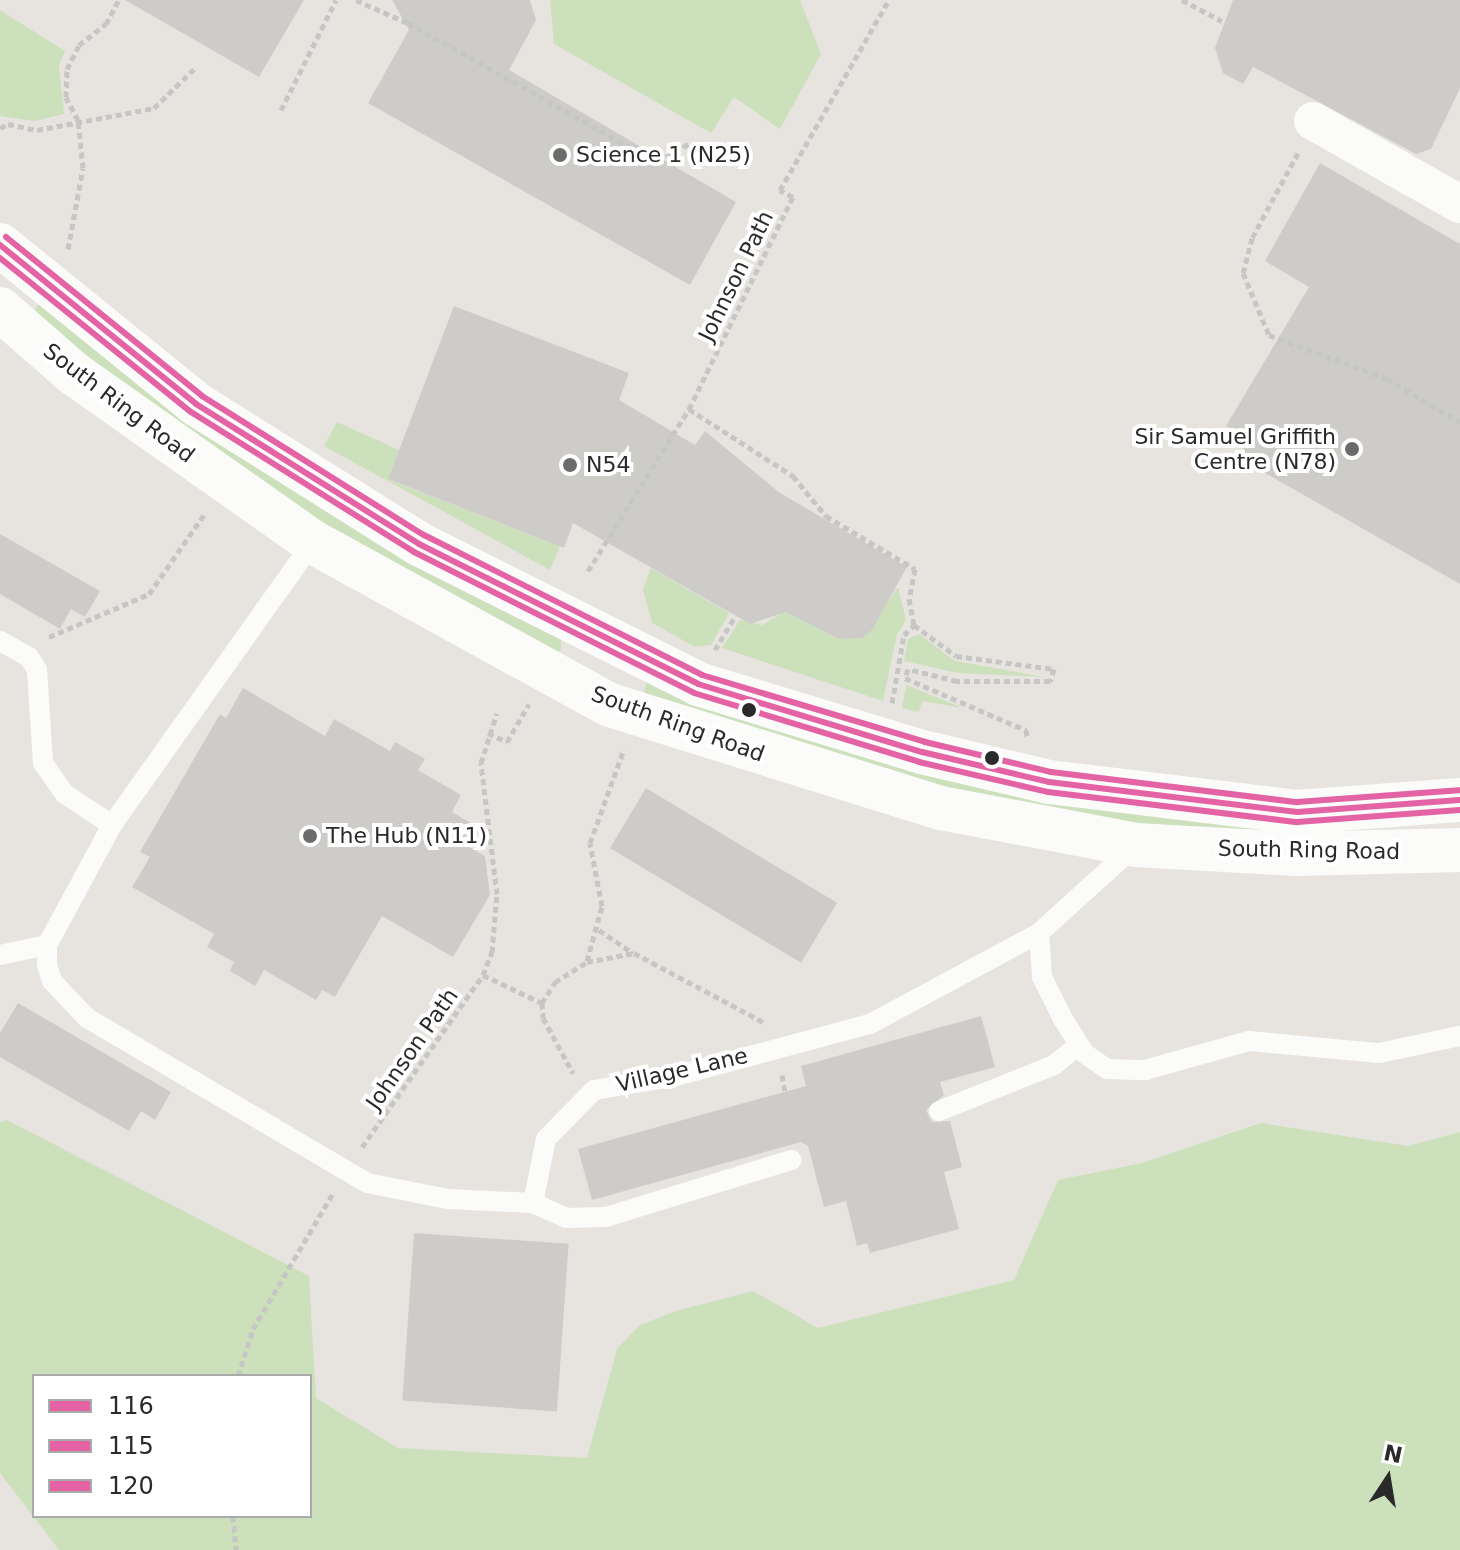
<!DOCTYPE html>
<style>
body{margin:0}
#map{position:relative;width:1460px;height:1550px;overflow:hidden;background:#e7e4e0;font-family:"DejaVu Sans",sans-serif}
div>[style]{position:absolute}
.green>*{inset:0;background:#cce0bc}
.building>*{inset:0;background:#ceccc9;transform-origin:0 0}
.path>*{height:5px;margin-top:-2.5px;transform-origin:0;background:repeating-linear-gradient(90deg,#c6c6c5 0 6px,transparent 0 10px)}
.service>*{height:20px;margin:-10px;padding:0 10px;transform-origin:10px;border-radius:10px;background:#fbfbfa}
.minor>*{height:38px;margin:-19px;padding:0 19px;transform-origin:19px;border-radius:19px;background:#fbfbfa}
.tertiary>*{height:44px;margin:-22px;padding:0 22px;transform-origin:22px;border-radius:22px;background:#fbfbfa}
.bus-1>*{height:6px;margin:-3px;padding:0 3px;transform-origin:3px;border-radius:3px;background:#e463a4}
.bus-2>*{height:6px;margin:-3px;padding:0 3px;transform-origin:3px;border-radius:3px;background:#e463a4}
.bus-3>*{height:6px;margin:-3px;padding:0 3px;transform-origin:3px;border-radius:3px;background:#e463a4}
.dots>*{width:22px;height:22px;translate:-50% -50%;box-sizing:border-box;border:4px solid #fff;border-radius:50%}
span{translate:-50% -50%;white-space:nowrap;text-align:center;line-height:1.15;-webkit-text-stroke:8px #fff;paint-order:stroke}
.poi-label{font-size:22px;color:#2a2a2a}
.left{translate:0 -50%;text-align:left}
.right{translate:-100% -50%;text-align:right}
.street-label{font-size:22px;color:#2a2a2a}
.legend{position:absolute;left:32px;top:1374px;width:280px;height:144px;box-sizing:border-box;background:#fff;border:2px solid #aaa;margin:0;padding:10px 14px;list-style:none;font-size:24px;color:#2a2a2a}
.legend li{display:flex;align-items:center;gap:16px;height:40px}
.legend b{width:40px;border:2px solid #aaa}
.north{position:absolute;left:1348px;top:1438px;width:80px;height:80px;-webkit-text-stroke:6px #fff;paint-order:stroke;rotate:12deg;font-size:22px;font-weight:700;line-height:32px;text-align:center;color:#2a2a2a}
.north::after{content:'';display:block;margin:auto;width:28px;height:36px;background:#2a2a2a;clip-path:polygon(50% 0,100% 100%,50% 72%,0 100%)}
</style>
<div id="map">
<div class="green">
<div style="clip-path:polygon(550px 0,800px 0,821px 54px,780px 129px,734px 97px,711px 133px,554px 44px)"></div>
<div style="clip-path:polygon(0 10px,65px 51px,59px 65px,64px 114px,34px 121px,0 116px)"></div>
<div style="clip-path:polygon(40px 303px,561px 636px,561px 650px,555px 654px,347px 546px,31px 316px)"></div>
<div style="clip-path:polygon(337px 422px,399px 450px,389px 480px,560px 546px,550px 570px,324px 446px)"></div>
<div style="clip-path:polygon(651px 568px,729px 613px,711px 645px,695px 647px,652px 623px,643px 589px)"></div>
<div style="clip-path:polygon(898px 587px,906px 620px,897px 634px,883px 701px,722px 648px,740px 620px,762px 625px,785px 611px,839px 639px,862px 638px)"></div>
<div style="clip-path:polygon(919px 634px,955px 661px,1044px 677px,958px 673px,904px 661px,908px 639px)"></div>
<div style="clip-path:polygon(650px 674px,677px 685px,1330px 819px,1229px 836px,1004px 805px,643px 694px)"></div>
<div style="clip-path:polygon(906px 685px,963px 708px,922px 701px,919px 712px,902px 708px)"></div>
<div style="clip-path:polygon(evenodd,7px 1120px,309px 1276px,316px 1398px,398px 1448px,587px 1458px,617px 1349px,640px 1325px,676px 1311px,753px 1291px,818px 1328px,1014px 1280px,1058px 1180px,1142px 1163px,1261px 1123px,1408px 1146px,1460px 1132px,1460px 1550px,59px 1550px,0 1473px,0 1122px,7px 1120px,34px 1376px,310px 1376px,310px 1516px,34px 1516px,34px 1376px)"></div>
</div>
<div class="building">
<div style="clip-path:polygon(125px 0,304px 0,259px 77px)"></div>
<div style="clip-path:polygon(392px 0,530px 0,536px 20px,509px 70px,736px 202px,690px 285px,368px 103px,409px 30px)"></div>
<div style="clip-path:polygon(1233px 0,1460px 0,1460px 88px,1431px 149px,1416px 154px,1253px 67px,1243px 84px,1223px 73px,1215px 48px)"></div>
<div style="clip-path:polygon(1320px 163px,1460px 244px,1460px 584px,1244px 461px,1244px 437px,1226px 426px,1309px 287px,1265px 261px)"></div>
<div style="clip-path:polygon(454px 306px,629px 373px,619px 400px,695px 445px,705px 431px,780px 493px,907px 567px,872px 630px,862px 638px,839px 639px,786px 612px,750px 624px,573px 523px,564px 548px,388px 479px)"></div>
<div style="clip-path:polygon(0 534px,100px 591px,85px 617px,71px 609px,60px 629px,0 594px)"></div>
<div style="clip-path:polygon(243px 688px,325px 736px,334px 719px,390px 751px,395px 742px,425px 759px,418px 770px,461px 795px,452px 812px,476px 826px,465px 845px,485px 856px,490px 895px,453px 957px,382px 916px,335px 997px,322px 990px,316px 1000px,264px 970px,255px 986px,230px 971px,234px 962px,207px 947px,214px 934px,132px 887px,150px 857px,140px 852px,220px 714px,226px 718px)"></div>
<div style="left:646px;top:788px;width:223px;height:70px;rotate:31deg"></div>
<div style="clip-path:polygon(18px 1003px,171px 1092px,155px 1120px,141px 1111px,129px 1131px,0 1057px,0 1033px)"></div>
<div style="clip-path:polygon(981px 1016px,995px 1067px,940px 1082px,944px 1095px,926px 1110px,932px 1122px,950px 1121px,962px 1167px,944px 1172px,959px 1229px,870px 1253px,867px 1243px,857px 1246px,846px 1201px,824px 1207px,808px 1146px,801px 1142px,592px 1200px,578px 1149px,806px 1086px,801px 1066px)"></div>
<div style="left:414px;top:1233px;width:155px;height:168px;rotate:4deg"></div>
</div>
<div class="path">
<div style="left:356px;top:0;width:57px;rotate:23.9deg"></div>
<div style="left:408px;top:23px;width:285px;rotate:29.2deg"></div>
<div style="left:657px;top:162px;width:40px;rotate:-29.7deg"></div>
<div style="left:1182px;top:0;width:45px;rotate:27.7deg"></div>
<div style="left:281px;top:110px;width:123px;rotate:-63.4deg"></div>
<div style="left:0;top:128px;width:9px;rotate:-27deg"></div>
<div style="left:8px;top:124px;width:30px;rotate:12deg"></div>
<div style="left:37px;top:130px;width:119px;rotate:-10.6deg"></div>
<div style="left:154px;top:108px;width:57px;rotate:-44.3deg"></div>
<div style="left:1298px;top:153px;width:97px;rotate:118.4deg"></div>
<div style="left:1252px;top:238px;width:36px;rotate:104deg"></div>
<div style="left:1243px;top:273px;width:67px;rotate:67.2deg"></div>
<div style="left:1269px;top:335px;width:126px;rotate:20.4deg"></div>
<div style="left:1387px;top:379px;width:85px;rotate:30.5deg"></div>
<div style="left:68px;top:249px;width:82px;rotate:-79.5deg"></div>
<div style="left:83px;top:168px;width:48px;rotate:-95.9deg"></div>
<div style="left:78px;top:120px;width:26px;rotate:-118deg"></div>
<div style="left:66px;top:97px;width:28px;rotate:-88deg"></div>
<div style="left:67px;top:69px;width:27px;rotate:-63deg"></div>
<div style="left:79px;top:45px;width:34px;rotate:-38deg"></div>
<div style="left:106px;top:24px;width:27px;rotate:-62deg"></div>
<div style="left:689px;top:409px;width:124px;rotate:32.8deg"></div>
<div style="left:793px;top:476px;width:52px;rotate:50.5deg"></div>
<div style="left:826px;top:516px;width:104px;rotate:30.8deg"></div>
<div style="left:915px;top:569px;width:31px;rotate:101deg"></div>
<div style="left:909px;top:599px;width:26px;rotate:79deg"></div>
<div style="left:914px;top:625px;width:52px;rotate:36.4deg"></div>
<div style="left:956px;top:656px;width:99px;rotate:7.6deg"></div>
<div style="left:1054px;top:669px;width:13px;rotate:108deg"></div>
<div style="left:1050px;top:681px;width:93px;rotate:180deg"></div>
<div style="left:957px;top:681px;width:50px;rotate:-166.2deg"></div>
<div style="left:908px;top:669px;width:9px;rotate:108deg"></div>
<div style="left:905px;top:678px;width:132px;rotate:23.3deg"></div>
<div style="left:1026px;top:730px;width:7px;rotate:82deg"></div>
<div style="left:588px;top:571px;width:191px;rotate:-58.1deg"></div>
<div style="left:689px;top:409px;width:236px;rotate:-63.9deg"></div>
<div style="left:793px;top:197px;width:15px;rotate:-152deg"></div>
<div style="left:780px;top:190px;width:219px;rotate:-60.2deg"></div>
<div style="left:49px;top:637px;width:109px;rotate:-23.3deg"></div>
<div style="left:149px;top:594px;width:100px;rotate:-55.2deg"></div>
<div style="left:715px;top:650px;width:39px;rotate:-59deg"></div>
<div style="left:892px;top:703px;width:69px;rotate:-80deg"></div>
<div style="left:904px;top:635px;width:14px;rotate:-45deg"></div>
<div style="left:488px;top:733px;width:21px;rotate:25deg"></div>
<div style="left:507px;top:742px;width:44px;rotate:-59.9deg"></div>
<div style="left:599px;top:930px;width:41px;rotate:34.1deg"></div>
<div style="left:587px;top:961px;width:57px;rotate:-74.7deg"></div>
<div style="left:602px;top:906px;width:64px;rotate:-100.8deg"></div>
<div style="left:590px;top:843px;width:100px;rotate:-70.1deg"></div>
<div style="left:483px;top:975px;width:65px;rotate:25.4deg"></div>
<div style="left:542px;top:1003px;width:15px;rotate:86deg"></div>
<div style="left:543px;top:1018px;width:63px;rotate:61.4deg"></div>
<div style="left:542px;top:1003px;width:25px;rotate:-58deg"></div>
<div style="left:555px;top:982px;width:38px;rotate:-32deg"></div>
<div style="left:587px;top:962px;width:48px;rotate:-10.8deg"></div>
<div style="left:634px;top:953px;width:149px;rotate:28.1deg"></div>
<div style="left:782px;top:1075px;width:17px;rotate:80deg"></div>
<div style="left:362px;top:1147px;width:210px;rotate:-54.9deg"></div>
<div style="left:483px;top:975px;width:25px;rotate:-69deg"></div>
<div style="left:492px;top:952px;width:58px;rotate:-85.1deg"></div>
<div style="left:497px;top:894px;width:132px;rotate:-97deg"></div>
<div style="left:481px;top:763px;width:52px;rotate:-72.3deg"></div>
<div style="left:238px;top:1376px;width:49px;rotate:-72.3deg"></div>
<div style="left:253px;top:1329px;width:158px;rotate:-59.5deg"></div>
<div style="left:233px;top:1516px;width:34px;rotate:85deg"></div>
</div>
<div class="service">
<div style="left:313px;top:542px;width:347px;rotate:125.4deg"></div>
<div style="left:112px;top:825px;width:136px;rotate:118.4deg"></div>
<div style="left:47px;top:945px;width:20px;rotate:90deg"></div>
<div style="left:47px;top:965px;width:17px;rotate:73deg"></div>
<div style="left:52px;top:981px;width:51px;rotate:46.6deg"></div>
<div style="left:87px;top:1018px;width:325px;rotate:30.5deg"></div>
<div style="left:367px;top:1183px;width:83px;rotate:11.2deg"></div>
<div style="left:448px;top:1199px;width:85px;rotate:2.7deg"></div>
<div style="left:533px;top:1203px;width:65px;rotate:-78.5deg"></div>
<div style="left:546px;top:1139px;width:69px;rotate:-45.6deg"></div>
<div style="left:594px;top:1090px;width:79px;rotate:-9.5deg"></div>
<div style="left:672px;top:1077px;width:205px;rotate:-15deg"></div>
<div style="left:870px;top:1024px;width:192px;rotate:-28.3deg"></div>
<div style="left:1039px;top:933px;width:131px;rotate:-42.2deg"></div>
<div style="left:0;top:641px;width:33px;rotate:29deg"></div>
<div style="left:29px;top:657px;width:15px;rotate:58deg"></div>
<div style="left:37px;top:670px;width:93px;rotate:86.3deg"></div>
<div style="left:43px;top:763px;width:38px;rotate:55deg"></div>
<div style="left:65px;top:794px;width:56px;rotate:33.4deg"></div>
<div style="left:1039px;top:933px;width:44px;rotate:86.1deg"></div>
<div style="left:1042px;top:977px;width:47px;rotate:63.4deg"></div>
<div style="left:1063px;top:1019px;width:40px;rotate:58deg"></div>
<div style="left:1084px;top:1053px;width:28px;rotate:35deg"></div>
<div style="left:1107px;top:1069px;width:38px;rotate:2deg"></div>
<div style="left:1145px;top:1070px;width:108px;rotate:-15.6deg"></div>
<div style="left:1249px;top:1041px;width:131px;rotate:5.3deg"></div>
<div style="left:1379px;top:1053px;width:83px;rotate:-11.9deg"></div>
<div style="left:0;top:955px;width:48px;rotate:-12deg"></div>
<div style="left:939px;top:1111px;width:124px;rotate:-21.8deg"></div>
<div style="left:1054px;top:1065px;width:32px;rotate:-39deg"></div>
<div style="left:533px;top:1203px;width:36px;rotate:24deg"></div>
<div style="left:566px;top:1218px;width:40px;rotate:-1.4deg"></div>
<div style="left:606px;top:1217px;width:194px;rotate:-17.1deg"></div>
</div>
<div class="minor">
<div style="left:1313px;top:121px;width:169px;rotate:29.5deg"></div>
</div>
<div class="tertiary">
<div style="left:0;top:245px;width:252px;rotate:39deg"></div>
<div style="left:196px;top:404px;width:263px;rotate:32.1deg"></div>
<div style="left:419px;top:544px;width:312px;rotate:26.6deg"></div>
<div style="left:698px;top:684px;width:234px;rotate:16.9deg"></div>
<div style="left:922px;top:752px;width:130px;rotate:13.3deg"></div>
<div style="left:1049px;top:782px;width:250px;rotate:6.9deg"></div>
<div style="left:1297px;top:812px;width:163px;rotate:-4.2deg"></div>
<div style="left:0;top:309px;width:97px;rotate:41.2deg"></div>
<div style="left:73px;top:373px;width:294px;rotate:35.2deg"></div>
<div style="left:313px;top:542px;width:339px;rotate:28.8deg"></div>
<div style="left:610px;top:705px;width:347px;rotate:17.3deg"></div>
<div style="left:941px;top:808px;width:198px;rotate:10.7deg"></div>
<div style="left:1136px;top:845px;width:160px;rotate:3.2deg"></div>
<div style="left:1296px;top:854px;width:164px;rotate:-1.4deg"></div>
</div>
<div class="bus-1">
<div style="left:0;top:245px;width:252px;rotate:39deg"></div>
<div style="left:196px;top:404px;width:263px;rotate:32.1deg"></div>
<div style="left:419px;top:544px;width:312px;rotate:26.6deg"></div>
<div style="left:698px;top:684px;width:234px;rotate:16.9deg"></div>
<div style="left:922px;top:752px;width:130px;rotate:13.3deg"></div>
<div style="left:1049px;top:782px;width:250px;rotate:6.9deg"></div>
<div style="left:1297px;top:812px;width:163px;rotate:-4.2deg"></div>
</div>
<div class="bus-2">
<div style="left:0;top:258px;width:245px;rotate:38.9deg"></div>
<div style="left:191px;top:412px;width:263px;rotate:32.1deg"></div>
<div style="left:414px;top:552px;width:313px;rotate:26.7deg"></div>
<div style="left:694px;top:693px;width:235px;rotate:17deg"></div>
<div style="left:919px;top:762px;width:132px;rotate:13.1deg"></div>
<div style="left:1048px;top:792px;width:251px;rotate:6.9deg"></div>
<div style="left:1297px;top:822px;width:163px;rotate:-4.2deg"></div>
</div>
<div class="bus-3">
<div style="left:6px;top:237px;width:252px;rotate:39deg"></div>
<div style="left:202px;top:396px;width:262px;rotate:32.1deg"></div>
<div style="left:424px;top:535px;width:311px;rotate:26.7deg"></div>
<div style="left:702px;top:675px;width:233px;rotate:16.7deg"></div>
<div style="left:925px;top:742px;width:130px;rotate:13.4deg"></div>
<div style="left:1051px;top:772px;width:248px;rotate:7deg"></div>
<div style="left:1297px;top:802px;width:162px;rotate:-4.2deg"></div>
</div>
<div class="dots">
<div style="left:560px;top:155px;background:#6c6b6a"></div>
<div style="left:1352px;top:449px;background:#6c6b6a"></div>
<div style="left:570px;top:465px;background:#6c6b6a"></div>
<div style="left:749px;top:710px;background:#2a2a2a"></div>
<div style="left:992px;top:758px;background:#2a2a2a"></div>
<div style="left:310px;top:836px;background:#6c6b6a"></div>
</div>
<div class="poi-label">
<span class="left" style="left:576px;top:155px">Science 1 (N25)</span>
<span class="right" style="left:1336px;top:449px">Sir Samuel Griffith<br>Centre (N78)</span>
<span class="left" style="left:586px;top:465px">N54</span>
<span class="left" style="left:326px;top:836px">The Hub (N11)</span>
</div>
<div class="street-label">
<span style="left:736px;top:276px;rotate:-64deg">Johnson Path</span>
<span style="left:119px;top:403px;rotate:37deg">South Ring Road</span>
<span style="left:678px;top:724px;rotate:20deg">South Ring Road</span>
<span style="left:1309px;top:850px;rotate:1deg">South Ring Road</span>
<span style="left:412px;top:1049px;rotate:-55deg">Johnson Path</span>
<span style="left:682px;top:1070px;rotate:-13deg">Village Lane</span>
</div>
<ul class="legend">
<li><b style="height:10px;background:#e463a4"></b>116</li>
<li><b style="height:10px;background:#e463a4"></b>115</li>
<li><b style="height:10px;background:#e463a4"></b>120</li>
</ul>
<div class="north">N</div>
</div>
